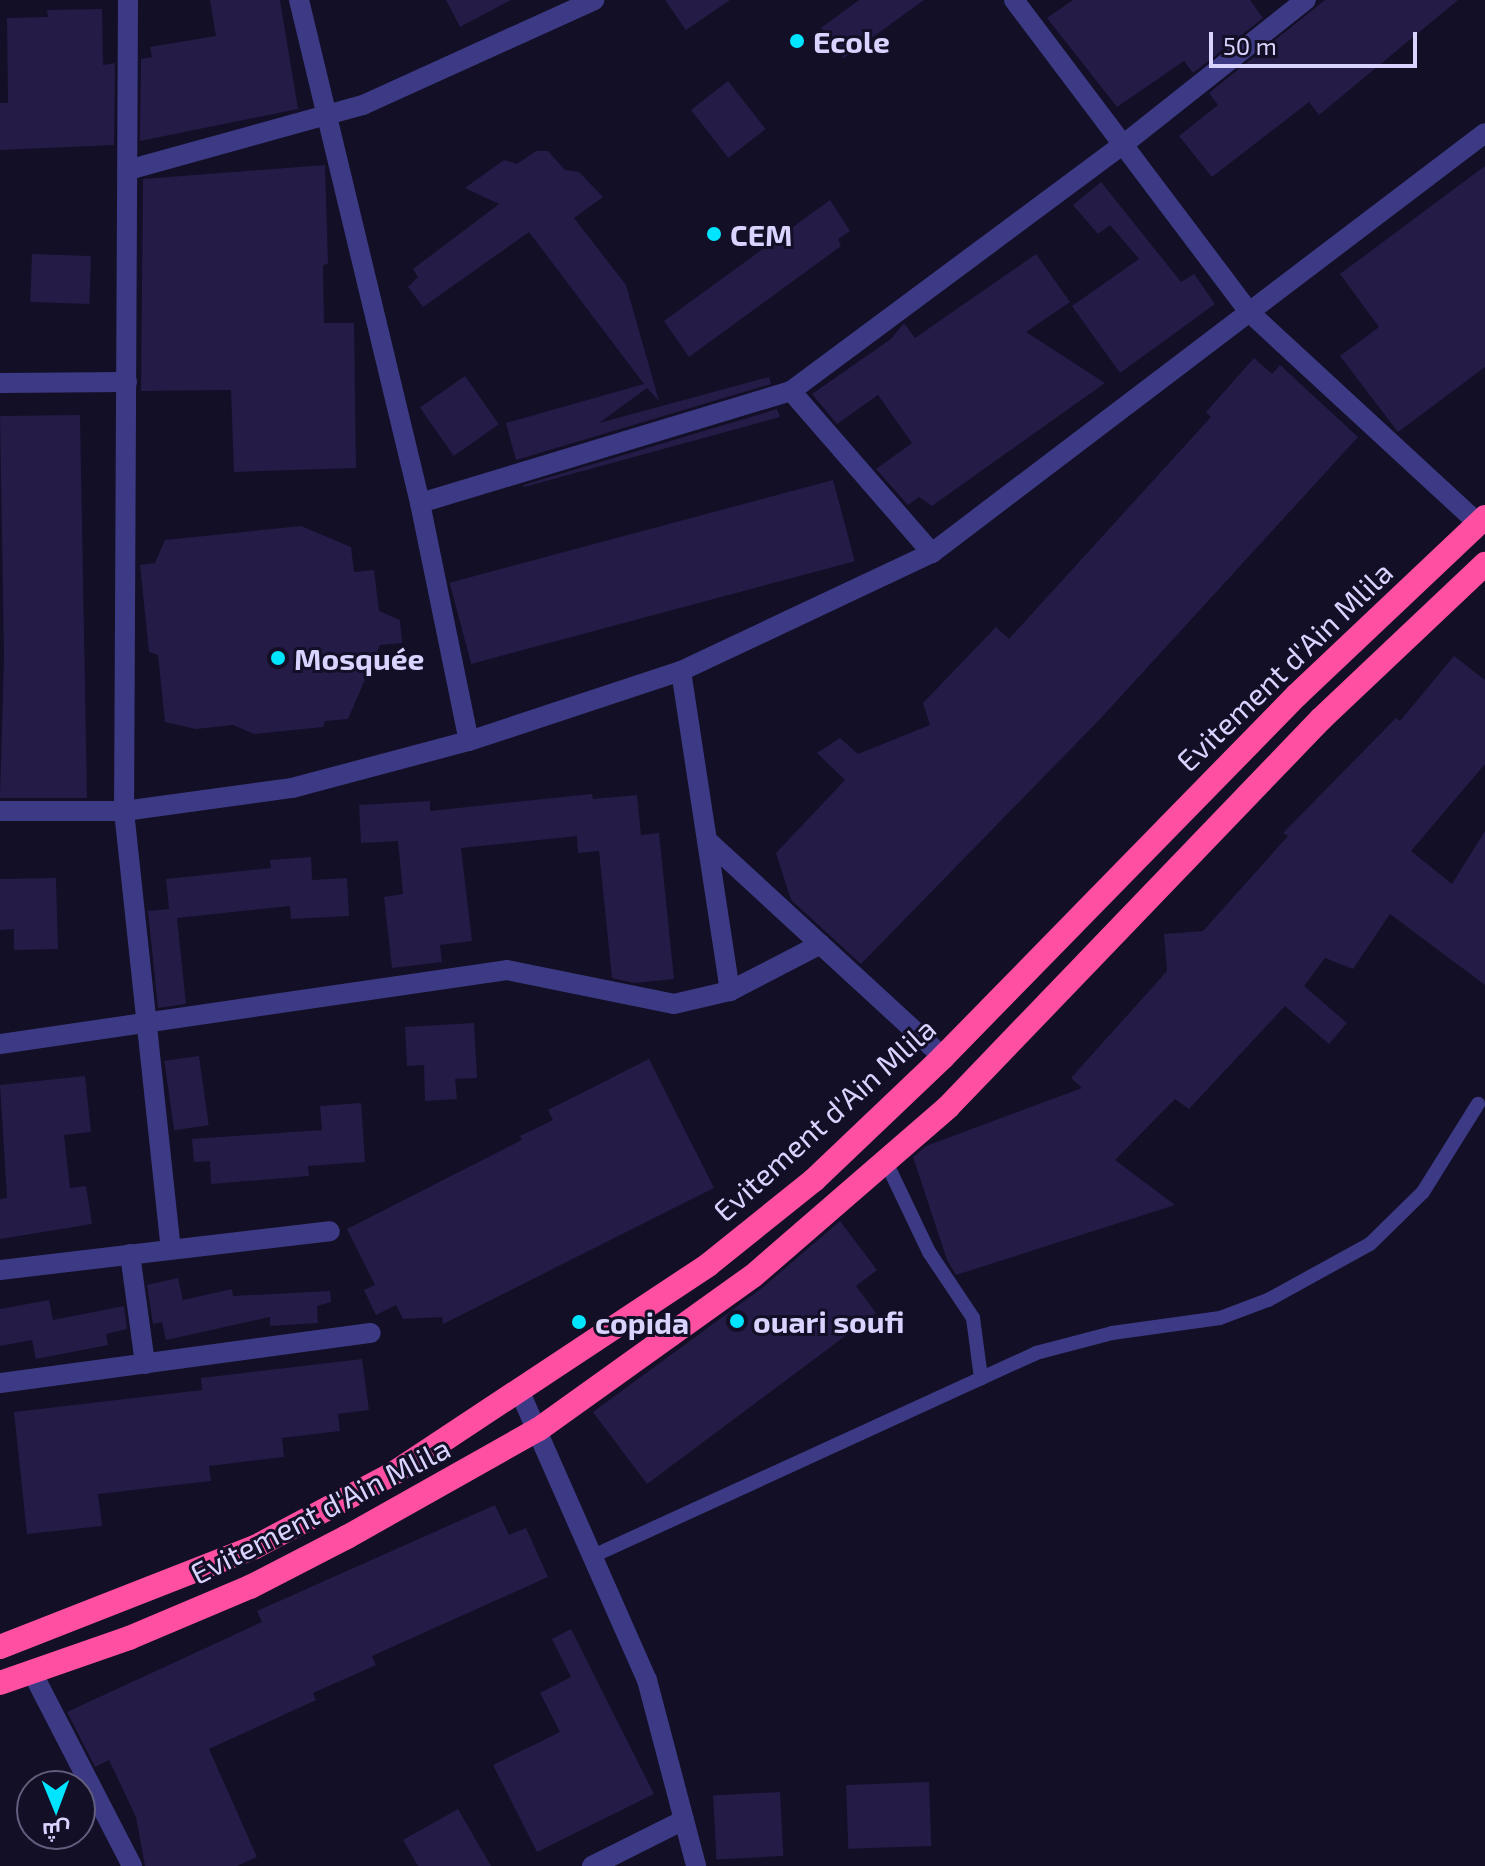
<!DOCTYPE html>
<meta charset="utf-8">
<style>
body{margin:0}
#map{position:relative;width:1485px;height:1866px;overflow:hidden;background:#130f26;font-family:"Exo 2",Cairo,sans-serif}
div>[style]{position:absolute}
.building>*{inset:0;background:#241b47;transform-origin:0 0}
.lane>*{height:14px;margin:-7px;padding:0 7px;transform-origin:7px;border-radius:7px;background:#3d3a85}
.street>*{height:20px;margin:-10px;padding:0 10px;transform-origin:10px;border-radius:10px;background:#3d3a85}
.highway>*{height:24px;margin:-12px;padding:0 12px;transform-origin:12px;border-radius:12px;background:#ff4fa3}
.dots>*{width:22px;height:22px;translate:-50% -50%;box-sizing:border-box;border:4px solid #130f26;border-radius:50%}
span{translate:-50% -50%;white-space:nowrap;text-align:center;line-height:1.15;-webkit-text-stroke:6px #130f26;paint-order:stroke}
.poi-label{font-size:30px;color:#d9d4ff;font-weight:700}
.left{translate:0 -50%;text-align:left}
.street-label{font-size:30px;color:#d9d4ff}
.north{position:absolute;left:16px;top:1770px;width:80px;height:80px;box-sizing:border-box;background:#130f26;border:2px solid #625e7d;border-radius:50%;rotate:179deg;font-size:22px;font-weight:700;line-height:32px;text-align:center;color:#d9d4ff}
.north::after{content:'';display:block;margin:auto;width:28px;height:36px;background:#00e5ff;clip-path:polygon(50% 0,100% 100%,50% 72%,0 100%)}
.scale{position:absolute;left:1209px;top:32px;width:208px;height:36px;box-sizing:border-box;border:4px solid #d9d4ff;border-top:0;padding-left:10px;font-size:24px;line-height:28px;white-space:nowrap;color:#d9d4ff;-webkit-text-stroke:6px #130f26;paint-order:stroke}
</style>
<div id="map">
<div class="building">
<div style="clip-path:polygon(210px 0,280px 0,298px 109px,140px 141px,141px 59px,152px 57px,150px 47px,216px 36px)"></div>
<div style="clip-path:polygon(446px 0,511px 0,460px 27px)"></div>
<div style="clip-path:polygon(665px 0,730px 0,686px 30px)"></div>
<div style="clip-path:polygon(859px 0,924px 0,844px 58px,821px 28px)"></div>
<div style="clip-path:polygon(1073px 0,1250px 0,1263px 18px,1193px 73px,1184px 61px,1117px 107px,1047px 18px)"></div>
<div style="clip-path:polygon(1325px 0,1458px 0,1319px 115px,1309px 102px,1212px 177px,1179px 136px,1218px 105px,1209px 93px)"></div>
<div style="clip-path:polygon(102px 9px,103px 65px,115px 63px,114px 145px,0 150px,0 103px,8px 103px,7px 18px,48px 17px,47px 10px)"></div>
<div style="left:728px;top:81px;width:61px;height:47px;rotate:52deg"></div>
<div style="clip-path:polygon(536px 151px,548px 151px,565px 170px,579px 172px,603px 197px,574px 218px,626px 285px,659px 401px,647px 388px,599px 423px,769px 377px,771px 384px,516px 460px,506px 423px,644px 384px,529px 232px,423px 307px,408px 287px,418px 277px,413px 269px,499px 204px,465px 188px,504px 160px,517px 164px)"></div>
<div style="clip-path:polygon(325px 165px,328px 264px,323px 265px,324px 323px,354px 323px,356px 468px,234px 472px,231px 390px,141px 391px,143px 179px)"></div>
<div style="clip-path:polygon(1485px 166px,1485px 367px,1398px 432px,1340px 356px,1379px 327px,1340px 274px)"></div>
<div style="clip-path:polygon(1101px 182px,1181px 282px,1194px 274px,1215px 304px,1120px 373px,1072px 306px,1139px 259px,1110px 225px,1098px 234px,1073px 205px)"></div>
<div style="clip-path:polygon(830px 200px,850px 231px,838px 239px,841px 246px,689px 357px,664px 321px)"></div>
<div style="left:32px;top:254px;width:59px;height:48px;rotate:2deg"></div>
<div style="clip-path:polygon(1036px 254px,1070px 302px,1026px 332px,1105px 383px,932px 506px,919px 497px,908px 505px,876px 469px,912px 443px,878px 395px,837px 424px,812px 394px,891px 339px,904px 323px,915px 338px)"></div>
<div style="clip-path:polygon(1254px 358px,1272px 374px,1280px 365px,1358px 437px,1101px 718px,861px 964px,791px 900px,776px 853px,845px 780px,817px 753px,840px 738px,858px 754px,930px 725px,923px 703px,996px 627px,1009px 639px,1211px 417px,1206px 412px)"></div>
<div style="left:465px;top:376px;width:59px;height:55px;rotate:55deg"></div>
<div style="clip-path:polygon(777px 409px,780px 417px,524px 487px,523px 485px)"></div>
<div style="clip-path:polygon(80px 415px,87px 798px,0 798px,4px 657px,0 416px)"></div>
<div style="left:833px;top:480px;width:84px;height:397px;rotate:75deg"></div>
<div style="clip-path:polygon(301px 526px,351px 547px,354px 572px,374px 570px,379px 611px,400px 620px,402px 643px,380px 645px,348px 719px,325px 721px,323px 727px,254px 734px,233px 725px,196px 729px,165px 722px,158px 655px,149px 652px,140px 565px,155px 563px,165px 540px)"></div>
<div style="clip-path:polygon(1454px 656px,1485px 680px,1485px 764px,1411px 851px,1452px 884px,1485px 831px,1485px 985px,1390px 914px,1353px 969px,1325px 958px,1304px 986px,1347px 1023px,1329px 1044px,1285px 1006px,1189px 1109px,1175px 1099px,1115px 1160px,1175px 1205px,956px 1275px,947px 1260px,913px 1157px,926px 1146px,1082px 1088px,1071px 1078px,1167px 971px,1164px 934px,1203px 931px,1288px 836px,1283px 833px,1396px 718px,1400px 721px)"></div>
<div style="clip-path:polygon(592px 794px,593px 799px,637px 795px,641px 835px,659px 833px,674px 979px,635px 983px,612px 978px,599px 851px,578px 853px,577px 836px,461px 848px,472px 941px,440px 945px,442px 962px,392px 968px,384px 897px,403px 894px,398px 841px,361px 843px,359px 805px,430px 801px,430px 811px)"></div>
<div style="clip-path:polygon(311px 857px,312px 880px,347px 878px,349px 916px,291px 919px,290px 906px,177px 918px,186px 1004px,158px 1008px,148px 911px,169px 909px,166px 879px,271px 868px,270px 860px)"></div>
<div style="clip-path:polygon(56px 878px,58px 949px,14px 950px,14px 929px,0 930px,0 879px)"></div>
<div style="clip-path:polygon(474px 1023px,477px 1078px,455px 1079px,457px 1099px,425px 1101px,424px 1065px,407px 1066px,405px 1027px)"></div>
<div style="left:199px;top:1056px;width:70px;height:35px;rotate:82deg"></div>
<div style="clip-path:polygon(649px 1059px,714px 1188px,443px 1324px,442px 1317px,403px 1319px,396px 1305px,376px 1315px,364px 1290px,375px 1285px,347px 1229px,522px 1140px,520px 1136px,553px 1120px,548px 1110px)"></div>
<div style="clip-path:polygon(85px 1076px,91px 1132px,64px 1135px,70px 1188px,86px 1186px,92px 1224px,0 1239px,0 1199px,7px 1198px,0 1085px)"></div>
<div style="clip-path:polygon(361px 1103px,365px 1162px,308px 1166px,309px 1176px,211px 1184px,210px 1161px,194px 1162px,192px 1139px,322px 1130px,320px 1106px)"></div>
<div style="clip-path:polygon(840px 1221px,877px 1270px,856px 1286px,876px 1313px,647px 1484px,593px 1412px,762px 1288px)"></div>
<div style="clip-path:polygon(178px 1278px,183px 1300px,232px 1289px,233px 1296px,330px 1291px,331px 1302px,317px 1306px,318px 1323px,270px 1326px,270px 1317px,166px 1340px,162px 1322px,153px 1324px,147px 1285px)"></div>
<div style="clip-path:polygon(49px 1300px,53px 1320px,124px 1306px,127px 1329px,106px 1334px,108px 1345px,36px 1359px,32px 1340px,0 1346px,0 1309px)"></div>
<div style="clip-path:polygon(362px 1359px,369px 1410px,338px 1414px,340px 1431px,282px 1438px,284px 1457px,209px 1466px,211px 1481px,98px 1494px,102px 1526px,27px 1534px,14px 1412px,202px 1390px,201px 1378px)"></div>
<div style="clip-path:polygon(495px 1505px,509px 1535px,526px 1528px,548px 1577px,372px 1656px,376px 1665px,313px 1693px,316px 1700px,209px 1749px,257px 1857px,237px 1866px,145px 1866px,136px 1817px,109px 1760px,95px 1767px,67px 1712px,262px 1622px,257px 1611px)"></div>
<div style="clip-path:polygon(571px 1629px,654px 1794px,537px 1852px,493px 1765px,560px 1732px,540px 1693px,571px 1677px,552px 1639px)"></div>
<div style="left:929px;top:1782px;width:64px;height:83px;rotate:88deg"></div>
<div style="left:780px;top:1792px;width:64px;height:67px;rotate:87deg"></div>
<div style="clip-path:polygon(458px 1809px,491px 1866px,418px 1866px,403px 1840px)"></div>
</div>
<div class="lane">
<div style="left:887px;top:1164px;width:98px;rotate:64.5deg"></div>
<div style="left:929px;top:1252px;width:79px;rotate:56.3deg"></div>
<div style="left:973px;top:1318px;width:61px;rotate:82.4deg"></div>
<div style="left:593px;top:1556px;width:487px;rotate:-24.6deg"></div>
<div style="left:1036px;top:1353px;width:79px;rotate:-14.7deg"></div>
<div style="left:1112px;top:1333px;width:109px;rotate:-7.9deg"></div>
<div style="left:1220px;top:1318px;width:51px;rotate:-20.6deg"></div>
<div style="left:1268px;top:1300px;width:116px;rotate:-28.8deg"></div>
<div style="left:1370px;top:1244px;width:74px;rotate:-44.5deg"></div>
<div style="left:1423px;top:1192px;width:104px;rotate:-58deg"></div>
</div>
<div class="street">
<div style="left:128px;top:0;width:811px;rotate:90.28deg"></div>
<div style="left:124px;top:811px;width:440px;rotate:83.9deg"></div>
<div style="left:299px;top:0;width:517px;rotate:76.47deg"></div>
<div style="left:420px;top:503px;width:243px;rotate:78.4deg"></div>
<div style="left:1014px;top:0;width:389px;rotate:53deg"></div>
<div style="left:1248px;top:311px;width:313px;rotate:42.7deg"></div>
<div style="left:128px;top:170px;width:244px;rotate:-15.5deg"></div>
<div style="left:363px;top:105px;width:254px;rotate:-24.4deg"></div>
<div style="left:0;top:383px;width:127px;rotate:-0.5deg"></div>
<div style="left:791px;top:391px;width:415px;rotate:-36.6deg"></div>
<div style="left:1124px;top:144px;width:232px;rotate:-38.4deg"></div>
<div style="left:420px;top:503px;width:388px;rotate:-16.8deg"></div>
<div style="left:791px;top:391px;width:215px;rotate:49deg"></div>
<div style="left:681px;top:671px;width:324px;rotate:81.3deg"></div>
<div style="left:0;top:811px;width:124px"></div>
<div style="left:124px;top:811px;width:170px;rotate:-7.8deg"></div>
<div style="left:292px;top:788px;width:183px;rotate:-14.9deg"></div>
<div style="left:469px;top:741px;width:223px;rotate:-18.3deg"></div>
<div style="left:681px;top:671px;width:277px;rotate:-25.2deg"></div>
<div style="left:932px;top:553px;width:694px;rotate:-37.22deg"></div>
<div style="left:707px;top:840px;width:321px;rotate:42.6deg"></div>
<div style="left:0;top:1044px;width:512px;rotate:-8.3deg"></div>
<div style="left:507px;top:970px;width:170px;rotate:11.5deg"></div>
<div style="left:674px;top:1004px;width:57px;rotate:-13.1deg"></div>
<div style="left:730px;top:991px;width:102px;rotate:-27.3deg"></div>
<div style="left:130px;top:1254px;width:111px;rotate:82.2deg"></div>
<div style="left:0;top:1270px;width:332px;rotate:-6.7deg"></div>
<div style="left:0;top:1383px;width:374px;rotate:-7.7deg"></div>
<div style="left:519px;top:1390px;width:317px;rotate:66.2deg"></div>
<div style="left:647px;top:1680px;width:192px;rotate:75.2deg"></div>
<div style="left:32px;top:1672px;width:218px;rotate:62.7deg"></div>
<div style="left:592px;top:1866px;width:103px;rotate:-26.6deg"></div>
</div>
<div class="highway">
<div style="left:0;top:1647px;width:274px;rotate:-21.4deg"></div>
<div style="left:255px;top:1547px;width:157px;rotate:-28deg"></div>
<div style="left:394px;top:1473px;width:377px;rotate:-33.5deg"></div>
<div style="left:708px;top:1265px;width:136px;rotate:-38.7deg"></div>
<div style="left:814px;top:1180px;width:178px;rotate:-43.6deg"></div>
<div style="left:943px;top:1057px;width:506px;rotate:-45.64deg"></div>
<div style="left:1297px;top:695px;width:259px;rotate:-43.4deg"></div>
<div style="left:0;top:1683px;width:137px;rotate:-19.2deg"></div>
<div style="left:129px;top:1638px;width:131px;rotate:-22.9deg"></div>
<div style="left:250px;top:1587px;width:109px;rotate:-27.3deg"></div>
<div style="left:347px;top:1537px;width:220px;rotate:-29.4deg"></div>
<div style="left:539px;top:1429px;width:263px;rotate:-35.6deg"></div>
<div style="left:753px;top:1276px;width:258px;rotate:-40.9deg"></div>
<div style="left:948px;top:1107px;width:538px;rotate:-46.13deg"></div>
<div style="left:1321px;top:719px;width:226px;rotate:-43.4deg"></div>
</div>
<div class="dots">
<div style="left:797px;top:41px;background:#00e5ff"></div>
<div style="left:714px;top:234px;background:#00e5ff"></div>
<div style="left:278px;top:658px;background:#00e5ff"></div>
<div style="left:737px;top:1321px;background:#00e5ff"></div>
<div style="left:579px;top:1322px;background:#00e5ff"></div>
</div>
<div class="poi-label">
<span class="left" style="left:813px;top:41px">Ecole</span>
<span class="left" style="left:730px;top:234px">CEM</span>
<span class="left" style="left:294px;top:658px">Mosquée</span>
<span class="left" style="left:753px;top:1321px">ouari soufi</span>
<span class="left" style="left:595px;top:1322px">copida</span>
</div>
<div class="street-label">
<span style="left:1284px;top:666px;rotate:-44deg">Evitement d'Ain Mlila</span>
<span style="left:824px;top:1119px;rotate:-42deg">Evitement d'Ain Mlila</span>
<span style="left:320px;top:1510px;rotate:-27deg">Evitement d'Ain Mlila</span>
</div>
<div class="north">ش</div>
<div class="scale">50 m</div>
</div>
